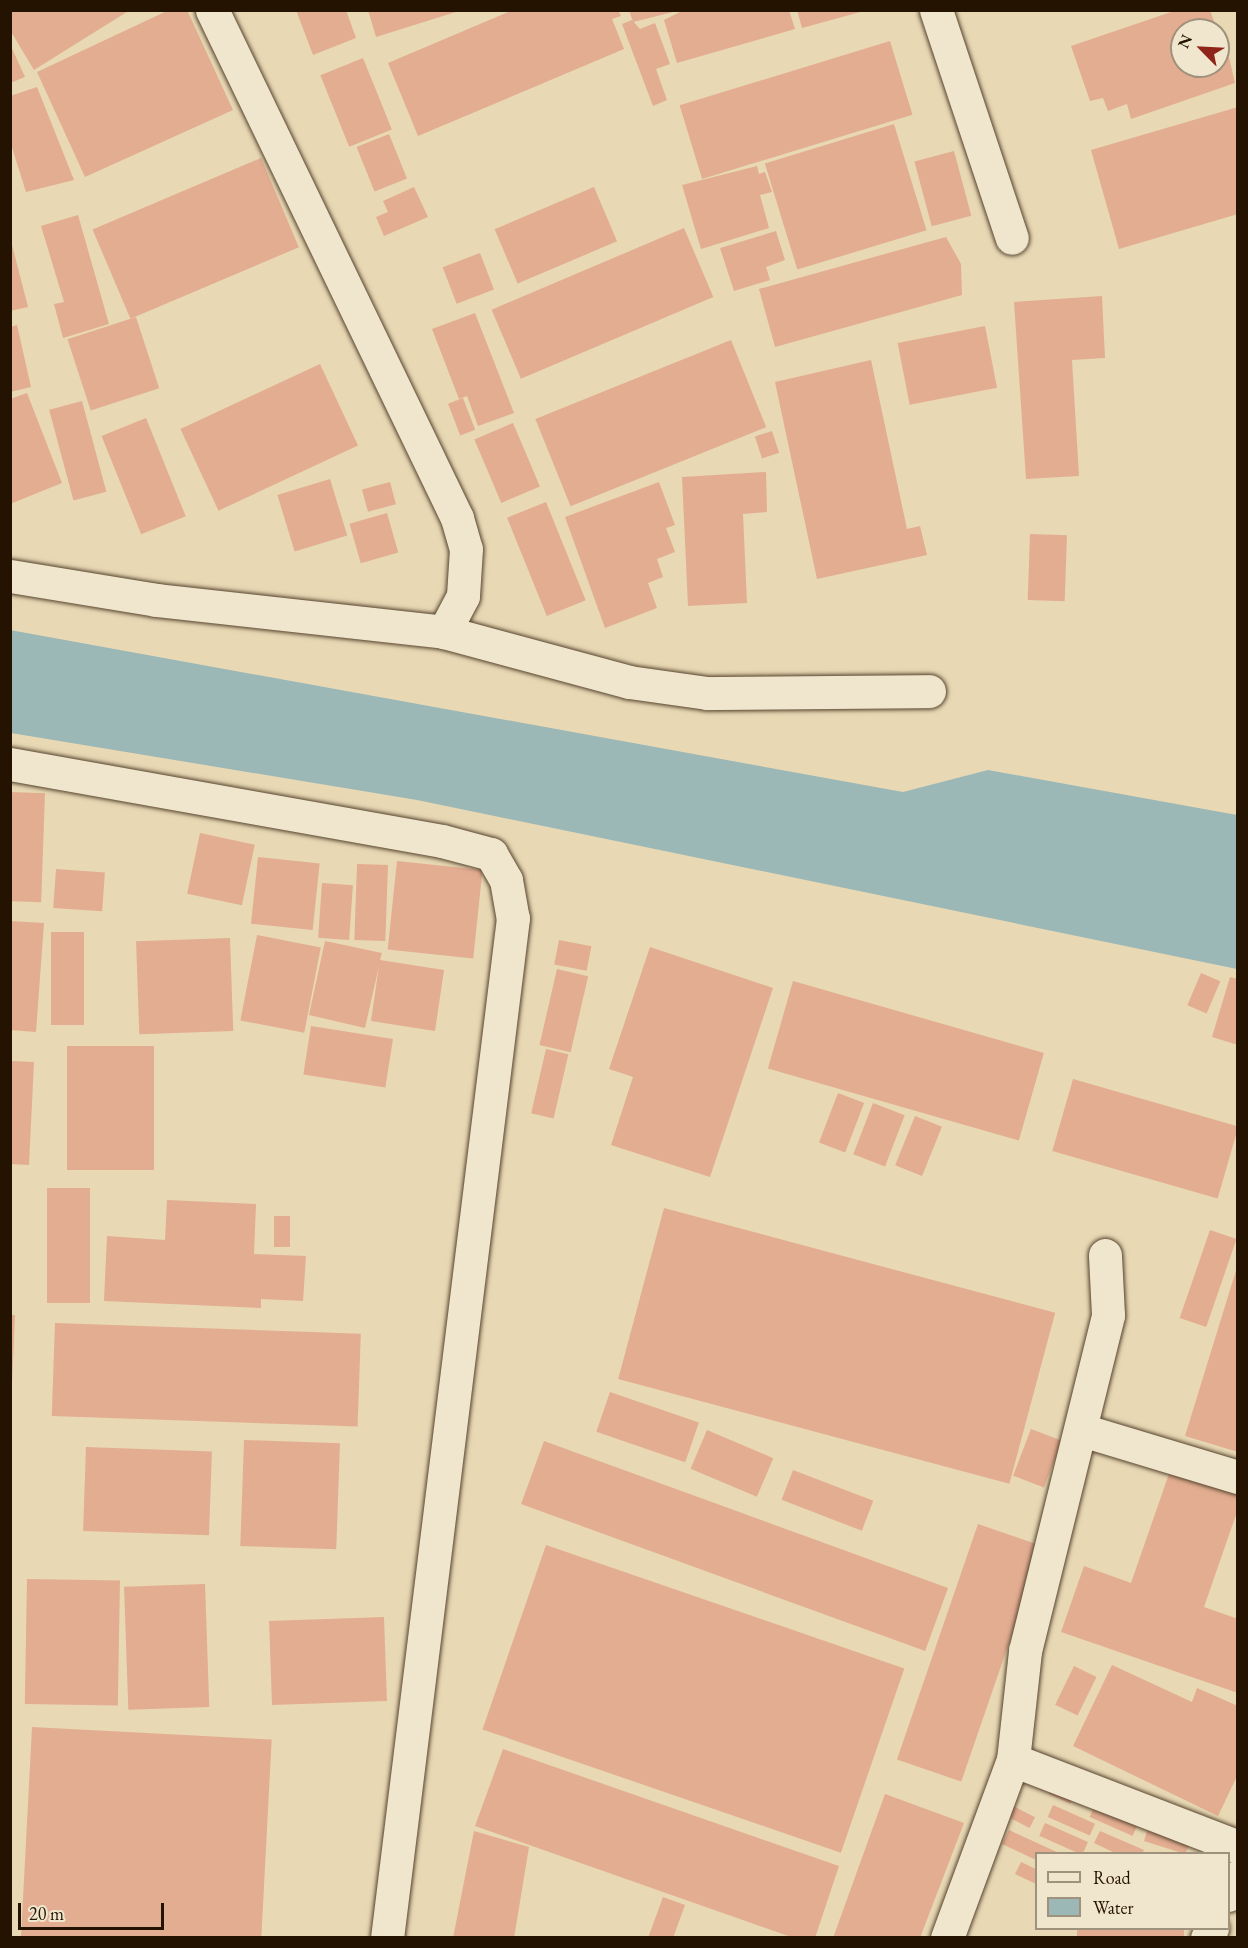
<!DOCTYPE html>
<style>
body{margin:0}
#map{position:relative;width:1248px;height:1948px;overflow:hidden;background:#e8d8b4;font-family:"EB Garamond",serif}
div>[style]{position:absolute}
.water>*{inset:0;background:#9bb8b7}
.building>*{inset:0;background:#e3ad91;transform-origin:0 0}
.roads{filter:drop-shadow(0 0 2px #56442e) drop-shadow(0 0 2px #56442e)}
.minor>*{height:33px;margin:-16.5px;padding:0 16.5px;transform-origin:16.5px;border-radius:16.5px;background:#f0e6ce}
span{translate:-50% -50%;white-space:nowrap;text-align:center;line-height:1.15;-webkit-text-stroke:5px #f0e6ce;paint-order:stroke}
.frame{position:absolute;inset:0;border:12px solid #251301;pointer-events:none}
.legend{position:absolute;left:1035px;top:1852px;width:195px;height:78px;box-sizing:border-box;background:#f0e6ce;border:2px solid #9f927c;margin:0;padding:8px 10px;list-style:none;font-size:18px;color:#251301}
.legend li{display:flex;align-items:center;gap:12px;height:30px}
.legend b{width:30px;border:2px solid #9f927c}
.north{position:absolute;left:1170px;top:18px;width:60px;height:60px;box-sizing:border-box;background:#f0e6ce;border:2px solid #9f927c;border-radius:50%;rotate:294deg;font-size:16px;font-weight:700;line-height:24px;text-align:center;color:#251301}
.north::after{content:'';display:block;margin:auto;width:21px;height:27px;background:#8f2418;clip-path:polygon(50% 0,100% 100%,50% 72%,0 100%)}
.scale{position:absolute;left:18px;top:1903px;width:146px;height:27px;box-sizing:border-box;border:3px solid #251301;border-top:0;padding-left:8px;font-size:18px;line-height:21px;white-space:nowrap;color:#251301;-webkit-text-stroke:4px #f0e6ce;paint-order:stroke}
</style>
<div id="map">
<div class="water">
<div style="clip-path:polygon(10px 630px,903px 792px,988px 770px,1237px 815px,1237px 969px,417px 800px,11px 733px)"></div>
</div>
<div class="building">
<div style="clip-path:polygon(10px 10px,130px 10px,34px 70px,10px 30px)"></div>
<div style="clip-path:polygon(169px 10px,187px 10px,233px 110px,85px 177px,37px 72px)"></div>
<div style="clip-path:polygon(296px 10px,346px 10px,356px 38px,313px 55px)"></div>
<div style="clip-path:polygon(368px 10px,459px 10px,459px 11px,376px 37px)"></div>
<div style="clip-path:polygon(513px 10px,618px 10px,621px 16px,612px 19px,624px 49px,418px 136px,388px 63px)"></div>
<div style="clip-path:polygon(629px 10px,677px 10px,677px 11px,633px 22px)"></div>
<div style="clip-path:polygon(684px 10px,789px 10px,795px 29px,677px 63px,664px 20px)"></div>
<div style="clip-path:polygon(797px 10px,864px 10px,864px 11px,802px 28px)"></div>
<div style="clip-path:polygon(1177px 10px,1210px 10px,1217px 30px,1182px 30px,1182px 66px,1218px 66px,1218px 32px,1223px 31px,1235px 83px,1131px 119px,1127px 104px,1108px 111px,1103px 98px,1090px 101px,1071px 46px)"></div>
<div style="clip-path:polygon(632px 20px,640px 29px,655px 23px,670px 64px,656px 69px,667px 100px,653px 106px,622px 24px)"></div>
<div style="left:890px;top:41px;width:77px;height:220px;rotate:73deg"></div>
<div style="clip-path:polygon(10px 44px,25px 77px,10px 83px)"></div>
<div style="left:363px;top:58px;width:77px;height:46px;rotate:68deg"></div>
<div style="clip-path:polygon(37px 87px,74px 180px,26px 192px,10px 141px,10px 96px)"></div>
<div style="clip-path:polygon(1238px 107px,1238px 214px,1119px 249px,1091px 150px)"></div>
<div style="left:894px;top:124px;width:111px;height:135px;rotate:73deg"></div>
<div style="left:389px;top:134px;width:48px;height:35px;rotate:68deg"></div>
<div style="left:954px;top:151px;width:67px;height:41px;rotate:75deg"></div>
<div style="left:261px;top:158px;width:97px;height:183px;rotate:67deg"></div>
<div style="clip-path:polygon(757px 166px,759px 174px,765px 172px,772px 192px,760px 195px,769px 228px,701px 249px,682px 185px)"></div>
<div style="clip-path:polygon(414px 187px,428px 217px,384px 236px,376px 217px,388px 212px,383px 201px)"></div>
<div style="left:594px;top:187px;width:59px;height:108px;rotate:67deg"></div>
<div style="clip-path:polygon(78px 215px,109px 324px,63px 338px,54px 304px,64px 302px,41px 226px)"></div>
<div style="left:684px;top:228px;width:75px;height:209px;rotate:67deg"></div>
<div style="clip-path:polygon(776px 231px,785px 260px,766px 267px,770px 280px,734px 291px,720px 248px)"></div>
<div style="clip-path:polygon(10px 237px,28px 307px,10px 311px)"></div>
<div style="clip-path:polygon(946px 237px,961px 264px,962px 295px,775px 347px,759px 289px)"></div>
<div style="left:480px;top:253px;width:39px;height:40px;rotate:69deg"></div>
<div style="clip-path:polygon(1102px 296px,1105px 358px,1072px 360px,1079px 476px,1026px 479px,1014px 302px)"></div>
<div style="clip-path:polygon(475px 313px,514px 413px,478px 426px,467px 396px,459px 399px,432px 329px)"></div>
<div style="left:136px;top:317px;width:75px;height:72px;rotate:72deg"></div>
<div style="clip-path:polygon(17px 325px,31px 387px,10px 392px,10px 327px)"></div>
<div style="left:985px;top:326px;width:63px;height:89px;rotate:79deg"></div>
<div style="left:731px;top:340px;width:94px;height:211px;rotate:68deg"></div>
<div style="clip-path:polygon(871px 360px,907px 529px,920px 526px,927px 555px,817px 579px,775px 382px)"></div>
<div style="left:320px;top:364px;width:90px;height:154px;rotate:65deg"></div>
<div style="clip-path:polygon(27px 393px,62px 483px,10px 504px,10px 399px)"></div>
<div style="left:463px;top:398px;width:34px;height:16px;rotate:69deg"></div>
<div style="left:82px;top:401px;width:94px;height:34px;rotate:75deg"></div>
<div style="left:146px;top:418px;width:106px;height:48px;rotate:68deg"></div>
<div style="left:513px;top:423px;width:69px;height:42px;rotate:67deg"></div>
<div style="left:772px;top:431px;width:23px;height:18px;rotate:72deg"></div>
<div style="clip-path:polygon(766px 472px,767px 512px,743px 514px,747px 603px,688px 606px,682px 477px)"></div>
<div style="left:330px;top:479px;width:59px;height:55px;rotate:73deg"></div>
<div style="left:390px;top:482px;width:23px;height:29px;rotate:75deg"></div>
<div style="clip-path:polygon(659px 482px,675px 525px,666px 528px,675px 552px,657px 559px,663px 577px,648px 583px,657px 608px,605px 628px,565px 517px)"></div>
<div style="left:546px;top:502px;width:106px;height:42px;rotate:68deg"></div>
<div style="left:387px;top:513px;width:41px;height:39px;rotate:74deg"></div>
<div style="left:1030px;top:534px;width:37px;height:66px;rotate:2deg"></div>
<div style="left:10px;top:792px;width:35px;height:109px;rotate:2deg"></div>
<div style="left:200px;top:833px;width:56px;height:62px;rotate:12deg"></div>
<div style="left:258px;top:857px;width:62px;height:67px;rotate:6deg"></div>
<div style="left:397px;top:861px;width:86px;height:89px;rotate:6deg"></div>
<div style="left:357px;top:864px;width:31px;height:76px;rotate:2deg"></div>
<div style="left:56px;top:869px;width:49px;height:39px;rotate:4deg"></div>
<div style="left:322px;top:883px;width:31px;height:55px;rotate:4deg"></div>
<div style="clip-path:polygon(10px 921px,44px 923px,36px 1032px,10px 1030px)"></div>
<div style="left:51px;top:932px;width:33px;height:93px"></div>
<div style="left:257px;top:935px;width:65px;height:87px;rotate:11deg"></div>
<div style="left:230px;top:938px;width:93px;height:94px;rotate:88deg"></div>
<div style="left:559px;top:940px;width:33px;height:25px;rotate:11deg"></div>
<div style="clip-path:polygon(325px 941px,382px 953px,380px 960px,444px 970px,435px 1031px,371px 1021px,379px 966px,365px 1028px,309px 1015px)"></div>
<div style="clip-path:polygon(650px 947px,773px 988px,710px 1177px,611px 1145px,633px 1077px,609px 1069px)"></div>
<div style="left:557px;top:969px;width:32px;height:78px;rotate:13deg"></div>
<div style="left:1201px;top:973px;width:21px;height:35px;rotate:23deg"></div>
<div style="clip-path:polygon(1230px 977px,1238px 979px,1238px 1045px,1212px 1037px)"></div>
<div style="left:793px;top:981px;width:261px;height:91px;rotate:16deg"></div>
<div style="left:311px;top:1026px;width:83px;height:49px;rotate:9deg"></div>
<div style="left:67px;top:1046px;width:87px;height:124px"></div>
<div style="left:546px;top:1049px;width:23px;height:66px;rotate:13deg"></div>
<div style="clip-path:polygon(10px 1061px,34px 1062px,29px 1165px,10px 1164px)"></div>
<div style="left:1073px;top:1079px;width:172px;height:75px;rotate:16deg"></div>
<div style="left:838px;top:1093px;width:28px;height:53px;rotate:21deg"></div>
<div style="left:873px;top:1103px;width:34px;height:55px;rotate:21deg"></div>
<div style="left:915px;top:1116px;width:29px;height:53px;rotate:22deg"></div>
<div style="left:90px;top:1188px;width:115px;height:43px;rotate:90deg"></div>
<div style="clip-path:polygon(167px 1200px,256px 1204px,254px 1254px,306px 1256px,303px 1301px,261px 1299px,261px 1308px,104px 1301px,107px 1236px,165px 1240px)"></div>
<div style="left:664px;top:1208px;width:405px;height:177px;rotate:15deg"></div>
<div style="left:274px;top:1216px;width:16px;height:31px"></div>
<div style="left:1210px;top:1230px;width:28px;height:93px;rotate:19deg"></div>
<div style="clip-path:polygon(1238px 1264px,1238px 1452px,1185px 1436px)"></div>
<div style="clip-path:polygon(10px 1315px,15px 1315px,12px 1384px,10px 1384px)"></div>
<div style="left:55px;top:1323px;width:306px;height:93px;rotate:2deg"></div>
<div style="left:610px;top:1392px;width:94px;height:42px;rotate:19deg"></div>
<div style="left:1031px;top:1429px;width:33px;height:50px;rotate:21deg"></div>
<div style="left:707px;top:1430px;width:72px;height:42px;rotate:23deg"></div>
<div style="left:244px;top:1440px;width:96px;height:106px;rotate:2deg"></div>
<div style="left:544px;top:1441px;width:430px;height:67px;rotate:20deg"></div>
<div style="left:86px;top:1447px;width:126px;height:84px;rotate:2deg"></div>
<div style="clip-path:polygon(1171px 1468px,1238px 1490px,1238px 1509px,1204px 1607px,1238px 1619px,1238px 1693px,1061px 1632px,1084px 1566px,1131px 1583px)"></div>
<div style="left:793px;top:1470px;width:86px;height:32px;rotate:21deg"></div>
<div style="left:978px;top:1524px;width:68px;height:249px;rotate:19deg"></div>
<div style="left:546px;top:1545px;width:379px;height:195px;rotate:19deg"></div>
<div style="left:27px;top:1579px;width:93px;height:125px;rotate:1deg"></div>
<div style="left:205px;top:1584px;width:123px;height:81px;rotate:88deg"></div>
<div style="left:384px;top:1617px;width:84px;height:115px;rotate:88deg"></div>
<div style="clip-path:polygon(1112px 1665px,1192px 1702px,1197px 1688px,1238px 1706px,1238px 1774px,1218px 1816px,1073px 1746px)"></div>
<div style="left:1074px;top:1666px;width:25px;height:43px;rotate:26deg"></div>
<div style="left:32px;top:1727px;width:240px;height:211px;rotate:3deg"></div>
<div style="clip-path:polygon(503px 1749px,839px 1866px,815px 1938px,794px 1938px,475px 1826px)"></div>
<div style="left:1053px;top:1784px;width:24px;height:11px;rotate:24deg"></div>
<div style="clip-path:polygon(885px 1794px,964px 1823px,920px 1938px,833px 1938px)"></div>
<div style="left:1011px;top:1805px;width:27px;height:12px;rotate:27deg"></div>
<div style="left:1053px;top:1805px;width:46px;height:13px;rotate:24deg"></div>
<div style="left:1095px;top:1805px;width:47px;height:13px;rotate:24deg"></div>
<div style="left:1045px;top:1823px;width:47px;height:14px;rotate:24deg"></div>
<div style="clip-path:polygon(1148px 1828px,1189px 1846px,1185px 1854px,1144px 1841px)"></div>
<div style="clip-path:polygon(1009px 1830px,1061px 1854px,1036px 1854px,1036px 1860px,1002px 1844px)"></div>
<div style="clip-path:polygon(474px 1831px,529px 1847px,514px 1938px,453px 1938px)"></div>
<div style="clip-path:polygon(1100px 1831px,1144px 1850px,1142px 1854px,1117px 1854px,1094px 1843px)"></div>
<div style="clip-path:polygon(1021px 1862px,1036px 1869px,1036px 1884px,1015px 1874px)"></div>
<div style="clip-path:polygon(663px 1897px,685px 1905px,673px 1938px,648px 1938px)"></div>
<div style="left:1077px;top:1928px;width:107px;height:11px"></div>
</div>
<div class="roads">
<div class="minor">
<div style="left:212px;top:10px;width:564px;rotate:64.25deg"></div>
<div style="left:457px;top:518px;width:32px;rotate:74deg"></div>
<div style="left:466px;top:549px;width:47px;rotate:93.7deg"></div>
<div style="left:463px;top:596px;width:41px;rotate:117.8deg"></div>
<div style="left:936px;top:10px;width:240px;rotate:71.6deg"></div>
<div style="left:10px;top:576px;width:148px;rotate:9.3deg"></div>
<div style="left:156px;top:600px;width:290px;rotate:6.3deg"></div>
<div style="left:444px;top:632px;width:192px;rotate:15.1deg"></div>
<div style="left:629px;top:682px;width:79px;rotate:8deg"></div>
<div style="left:707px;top:693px;width:222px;rotate:-0.5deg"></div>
<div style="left:10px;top:764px;width:439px;rotate:10.1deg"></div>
<div style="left:442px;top:841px;width:51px;rotate:14.9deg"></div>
<div style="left:491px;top:854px;width:30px;rotate:60deg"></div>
<div style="left:506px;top:880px;width:39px;rotate:80deg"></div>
<div style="left:513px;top:918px;width:1028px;rotate:97.04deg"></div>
<div style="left:1082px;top:1430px;width:163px;rotate:16.8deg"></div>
<div style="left:1013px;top:1760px;width:241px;rotate:21.1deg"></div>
<div style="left:1228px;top:1895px;width:21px;rotate:-62deg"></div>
<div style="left:947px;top:1938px;width:190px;rotate:-69.7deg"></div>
<div style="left:1013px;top:1760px;width:110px;rotate:-83.7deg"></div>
<div style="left:1025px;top:1651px;width:346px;rotate:-76.1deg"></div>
<div style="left:1108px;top:1315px;width:60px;rotate:-92.9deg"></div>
<div style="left:1207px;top:1938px;width:11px;rotate:-63deg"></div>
</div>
</div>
<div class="frame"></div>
<ul class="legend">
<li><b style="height:8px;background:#f0e6ce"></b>Road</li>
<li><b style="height:16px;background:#9bb8b7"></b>Water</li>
</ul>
<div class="north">N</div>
<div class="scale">20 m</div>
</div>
